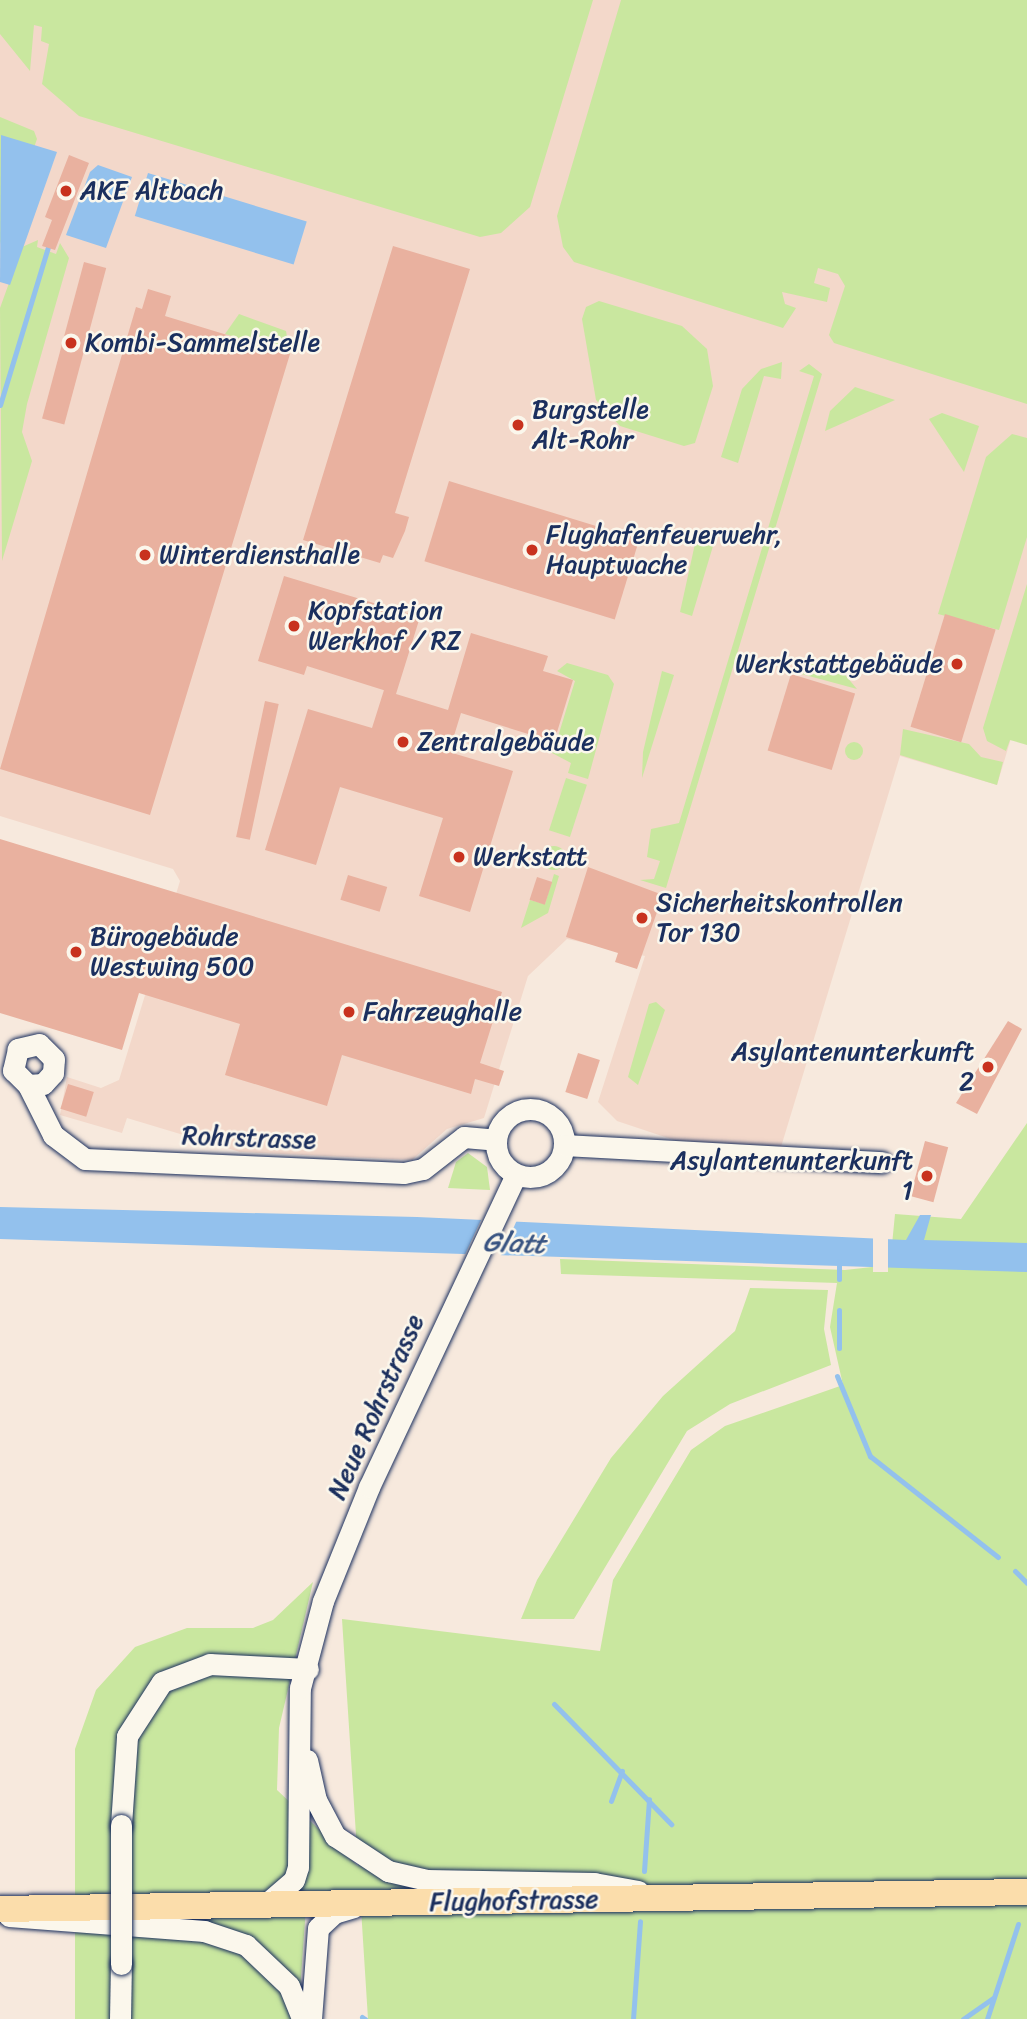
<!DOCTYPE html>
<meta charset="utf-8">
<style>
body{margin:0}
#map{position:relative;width:1027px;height:2019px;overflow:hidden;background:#f7e9dd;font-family:Sriracha,sans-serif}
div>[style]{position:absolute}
.built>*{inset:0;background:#f3d8ca}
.green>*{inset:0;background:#c9e79f;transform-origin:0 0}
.round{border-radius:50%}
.water>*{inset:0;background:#93c1ed;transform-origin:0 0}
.pier>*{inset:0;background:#f7e9dd;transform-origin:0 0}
.stream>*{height:5px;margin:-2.5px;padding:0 2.5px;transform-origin:2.5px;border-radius:2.5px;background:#93c1ed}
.building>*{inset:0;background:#e9b19f;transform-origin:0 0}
.roads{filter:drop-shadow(0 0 2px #1b2f5e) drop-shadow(0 0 2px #1b2f5e)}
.minor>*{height:21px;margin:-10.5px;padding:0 10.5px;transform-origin:10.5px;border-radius:10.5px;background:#fbf7ec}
.minor>.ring{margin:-10.5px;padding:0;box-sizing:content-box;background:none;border:21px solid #fbf7ec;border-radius:50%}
.major>*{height:26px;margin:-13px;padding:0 13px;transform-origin:13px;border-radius:13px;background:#fbddab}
.bridges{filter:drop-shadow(0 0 2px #1b2f5e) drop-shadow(0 0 2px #1b2f5e)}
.minor-bridge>*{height:21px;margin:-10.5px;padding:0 10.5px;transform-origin:10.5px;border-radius:10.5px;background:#fbf7ec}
.dots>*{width:19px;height:19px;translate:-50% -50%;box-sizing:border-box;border:4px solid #fbf7ec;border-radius:50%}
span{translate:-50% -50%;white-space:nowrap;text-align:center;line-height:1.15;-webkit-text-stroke:5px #fbf7ec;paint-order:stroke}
.poi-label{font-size:26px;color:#1b2f5e}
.left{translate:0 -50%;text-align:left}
.right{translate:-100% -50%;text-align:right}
.street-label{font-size:26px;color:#1b2f5e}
.water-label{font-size:28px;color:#395482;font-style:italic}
</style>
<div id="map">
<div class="built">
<div style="clip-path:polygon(0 0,1027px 0,1027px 685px,997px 785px,900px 756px,781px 1147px,680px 1142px,617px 1121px,598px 1102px,645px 956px,567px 939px,528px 976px,484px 1118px,447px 1129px,412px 1160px,240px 1152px,127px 1118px,122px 1133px,60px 1115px,67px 1077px,101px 1088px,119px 1080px,180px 881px,173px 869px,0 816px)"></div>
</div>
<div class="green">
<div style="clip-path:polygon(0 0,593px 0,530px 207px,501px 233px,480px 237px,79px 116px,42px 84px,49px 44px,41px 41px,42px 27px,34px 25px,30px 71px,0 34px)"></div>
<div style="clip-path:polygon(621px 0,1027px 0,1027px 404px,834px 343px,829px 335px,845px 286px,838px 274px,818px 268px,814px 283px,830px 288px,827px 302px,782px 292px,785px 304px,796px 308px,783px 328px,574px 262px,563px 247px,557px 216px)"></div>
<div style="clip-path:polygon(0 117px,34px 131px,37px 139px,0 244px)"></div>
<div style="clip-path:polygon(38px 240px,37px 247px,56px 254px,60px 243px,69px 258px,27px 404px,22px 432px,32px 461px,2px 561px,0 308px,22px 247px)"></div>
<div style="clip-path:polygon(599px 301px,682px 326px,707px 349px,713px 386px,695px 443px,684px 446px,620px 426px,596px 400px,582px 319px,586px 307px)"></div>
<div style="clip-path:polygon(239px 314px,286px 331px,290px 354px,225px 334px)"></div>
<div style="clip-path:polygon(782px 362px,781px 379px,764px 376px,738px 463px,721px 457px,742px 389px,761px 369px)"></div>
<div style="clip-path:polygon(809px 364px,822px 374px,666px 888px,640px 880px,654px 879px,660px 861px,647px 857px,651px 829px,679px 823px,814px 376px,799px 371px)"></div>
<div style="clip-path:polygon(855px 387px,895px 400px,825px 431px,830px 411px)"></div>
<div style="clip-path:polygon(942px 413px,979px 426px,964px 472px,929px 419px)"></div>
<div style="clip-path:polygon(1012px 434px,1027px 438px,1027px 537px,999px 630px,938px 614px,986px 457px)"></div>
<div style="clip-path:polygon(698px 530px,716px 536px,692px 616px,680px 612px)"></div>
<div style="clip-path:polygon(1027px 584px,1027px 745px,1010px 740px,1006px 751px,987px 741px,983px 728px)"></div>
<div style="clip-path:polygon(567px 663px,608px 675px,614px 684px,588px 779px,568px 773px,571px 763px,537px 745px,542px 738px,556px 743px,575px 681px,557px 671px)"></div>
<div style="clip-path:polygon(806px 663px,835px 663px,857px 689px,794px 672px)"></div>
<div style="clip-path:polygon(662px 671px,674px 675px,642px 778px,643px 752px)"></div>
<div style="clip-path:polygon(903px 729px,969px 744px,981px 757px,1003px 762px,997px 785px,900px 755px)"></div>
<div class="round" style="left:845px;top:742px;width:18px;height:18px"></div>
<div style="left:566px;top:778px;width:22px;height:55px;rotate:18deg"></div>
<div class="round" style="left:542px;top:846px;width:24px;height:24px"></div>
<div style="clip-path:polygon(554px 874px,559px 876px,548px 913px,521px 928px,530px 900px,545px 904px)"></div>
<div style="clip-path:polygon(656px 1002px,665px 1010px,638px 1085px,628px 1077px,649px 1004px)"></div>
<div style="clip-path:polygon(1027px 1123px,1027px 2019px,368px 2019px,360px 1893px,307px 1893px,298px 2019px,75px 2019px,75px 1749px,96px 1690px,135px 1647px,187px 1628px,253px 1628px,273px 1620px,313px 1582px,279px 1728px,277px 1790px,358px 1866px,342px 1619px,600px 1651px,613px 1580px,691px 1450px,725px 1426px,843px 1385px,830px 1327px,837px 1283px,561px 1274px,560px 1259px,845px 1270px,890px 1265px,895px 1214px,961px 1219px)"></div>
<div style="clip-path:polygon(468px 1153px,487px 1167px,490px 1190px,448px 1188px,456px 1162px)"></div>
<div style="clip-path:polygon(750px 1288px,828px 1290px,824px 1329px,831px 1365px,730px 1404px,687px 1431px,574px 1619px,521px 1619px,537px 1580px,611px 1458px,663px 1396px,735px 1331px)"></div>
</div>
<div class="water">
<div style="clip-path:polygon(1px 135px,57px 152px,10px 285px,0 282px)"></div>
<div style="clip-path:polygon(98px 165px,132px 177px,106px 248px,66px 235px,90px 172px)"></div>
<div style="left:148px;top:173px;width:166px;height:45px;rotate:17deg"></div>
<div style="clip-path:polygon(0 1207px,417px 1217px,906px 1240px,920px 1215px,931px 1215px,924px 1240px,1027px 1243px,1027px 1272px,0 1239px)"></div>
</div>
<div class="pier">
<div style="clip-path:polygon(482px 1218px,517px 1220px,499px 1260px,463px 1259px)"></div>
<div style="left:873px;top:1236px;width:15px;height:36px"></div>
</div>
<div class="stream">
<div style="left:0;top:405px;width:168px;rotate:-73.1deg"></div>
<div style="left:839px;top:1261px;width:18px;rotate:90deg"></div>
<div style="left:839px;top:1310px;width:38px;rotate:90deg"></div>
<div style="left:837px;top:1376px;width:87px;rotate:67.6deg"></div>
<div style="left:870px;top:1456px;width:163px;rotate:38.3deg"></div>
<div style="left:1015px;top:1571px;width:17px;rotate:45deg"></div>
<div style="left:554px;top:1704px;width:168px;rotate:45.7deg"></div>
<div style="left:611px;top:1801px;width:32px;rotate:-70deg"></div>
<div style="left:644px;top:1871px;width:72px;rotate:-86deg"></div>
<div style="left:362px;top:2017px;width:4px;rotate:34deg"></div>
<div style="left:633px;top:2019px;width:98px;rotate:-85.9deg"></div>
<div style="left:963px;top:2019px;width:37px;rotate:-35deg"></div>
<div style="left:987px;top:2019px;width:100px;rotate:-71.9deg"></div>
</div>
<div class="building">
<div style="clip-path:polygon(69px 155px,89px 163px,55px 250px,42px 246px,52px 220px,45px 217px)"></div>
<div style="clip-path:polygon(393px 246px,470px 269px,395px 513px,409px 517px,405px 531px,393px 558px,383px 555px,380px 563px,303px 540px)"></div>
<div style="left:84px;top:262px;width:23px;height:162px;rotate:15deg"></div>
<div style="clip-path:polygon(148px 289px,171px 296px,165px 316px,290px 354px,150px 815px,0 769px,136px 307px,142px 309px)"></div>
<div style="left:449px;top:481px;width:199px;height:84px;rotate:17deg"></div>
<div style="clip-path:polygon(284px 576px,420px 617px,396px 694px,448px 710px,471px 633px,548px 656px,543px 671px,573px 680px,554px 742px,461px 713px,449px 752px,513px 771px,470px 912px,419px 896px,443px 818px,340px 787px,316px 865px,265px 850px,308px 709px,372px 728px,384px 690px,396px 694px,307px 666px,304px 675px,258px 661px)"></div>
<div style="left:945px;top:614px;width:53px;height:118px;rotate:17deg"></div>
<div style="left:791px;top:674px;width:67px;height:80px;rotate:17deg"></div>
<div style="left:265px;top:701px;width:14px;height:139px;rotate:12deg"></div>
<div style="clip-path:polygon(0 839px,502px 992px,480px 1063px,504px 1071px,499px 1086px,475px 1079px,471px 1094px,342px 1055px,327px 1106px,225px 1075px,240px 1024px,139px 993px,122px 1050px,0 1013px)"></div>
<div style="clip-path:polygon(588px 867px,663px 895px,637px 969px,615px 962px,618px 953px,566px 937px)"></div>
<div style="left:348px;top:875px;width:41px;height:26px;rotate:17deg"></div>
<div style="left:537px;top:877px;width:16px;height:24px;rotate:18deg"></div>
<div style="clip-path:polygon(1008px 1021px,1022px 1029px,977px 1114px,956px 1103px)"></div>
<div style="left:578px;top:1053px;width:23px;height:41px;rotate:18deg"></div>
<div style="left:68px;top:1084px;width:27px;height:26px;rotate:17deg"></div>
<div style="left:925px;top:1141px;width:24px;height:57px;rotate:15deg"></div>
</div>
<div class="roads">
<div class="minor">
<div style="left:28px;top:1085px;width:15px;rotate:-4deg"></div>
<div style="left:43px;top:1084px;width:15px;rotate:-48deg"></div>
<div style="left:53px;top:1073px;width:14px;rotate:-86deg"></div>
<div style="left:54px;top:1059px;width:21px;rotate:-135deg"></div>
<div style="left:39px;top:1044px;width:22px;rotate:167deg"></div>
<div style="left:18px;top:1049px;width:22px;rotate:103deg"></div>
<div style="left:13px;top:1070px;width:21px;rotate:45deg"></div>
<div style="left:28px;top:1085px;width:56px;rotate:63.4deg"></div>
<div style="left:53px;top:1135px;width:40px;rotate:37deg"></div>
<div style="left:85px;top:1159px;width:319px;rotate:2.5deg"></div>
<div style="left:404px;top:1173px;width:19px;rotate:-12deg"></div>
<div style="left:423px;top:1169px;width:52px;rotate:-38deg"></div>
<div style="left:464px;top:1137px;width:32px;rotate:5deg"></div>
<div class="ring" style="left:496px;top:1109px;width:47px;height:47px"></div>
<div style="left:565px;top:1145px;width:317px;rotate:3.1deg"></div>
<div style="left:307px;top:1760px;width:41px;rotate:77.3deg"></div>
<div style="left:316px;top:1800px;width:41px;rotate:62.2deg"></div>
<div style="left:335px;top:1836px;width:64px;rotate:33.4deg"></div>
<div style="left:388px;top:1871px;width:40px;rotate:13deg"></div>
<div style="left:427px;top:1880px;width:167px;rotate:1deg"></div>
<div style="left:594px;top:1883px;width:45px;rotate:10.3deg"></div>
<div style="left:121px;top:1825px;width:89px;rotate:-86.1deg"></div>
<div style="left:127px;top:1736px;width:64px;rotate:-57.1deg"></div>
<div style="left:162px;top:1682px;width:51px;rotate:-20.6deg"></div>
<div style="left:210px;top:1664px;width:98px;rotate:2.9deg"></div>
<div style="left:265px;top:1905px;width:38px;rotate:-41deg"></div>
<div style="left:294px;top:1880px;width:14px;rotate:-73deg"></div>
<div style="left:298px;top:1867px;width:179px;rotate:-89.4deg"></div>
<div style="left:300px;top:1688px;width:90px;rotate:-75.2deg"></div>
<div style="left:323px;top:1601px;width:123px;rotate:-68deg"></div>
<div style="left:369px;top:1487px;width:345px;rotate:-64.8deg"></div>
<div style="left:9px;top:1916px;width:196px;rotate:4.4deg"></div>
<div style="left:204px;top:1931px;width:44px;rotate:18.4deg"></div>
<div style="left:246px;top:1945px;width:59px;rotate:43.6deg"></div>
<div style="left:289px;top:1986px;width:35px;rotate:68deg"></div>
<div style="left:120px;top:2019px;width:55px;rotate:-89deg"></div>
<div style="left:311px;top:2019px;width:91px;rotate:-85.6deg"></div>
<div style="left:318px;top:1928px;width:22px;rotate:-43deg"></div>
<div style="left:334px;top:1913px;width:21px;rotate:-17deg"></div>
</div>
<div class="major">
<div style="left:0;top:1909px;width:1027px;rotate:-0.95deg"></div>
</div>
</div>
<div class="bridges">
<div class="minor-bridge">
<div style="left:121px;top:1964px;width:139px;rotate:-90deg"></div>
</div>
</div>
<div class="dots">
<div style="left:66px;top:191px;background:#c8321e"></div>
<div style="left:71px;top:343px;background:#c8321e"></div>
<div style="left:518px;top:425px;background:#c8321e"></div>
<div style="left:532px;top:550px;background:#c8321e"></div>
<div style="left:145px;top:555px;background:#c8321e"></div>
<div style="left:294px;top:626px;background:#c8321e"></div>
<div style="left:957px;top:664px;background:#c8321e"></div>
<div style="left:403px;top:742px;background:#c8321e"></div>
<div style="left:459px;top:857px;background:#c8321e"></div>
<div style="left:642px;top:918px;background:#c8321e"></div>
<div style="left:76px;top:952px;background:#c8321e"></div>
<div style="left:349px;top:1012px;background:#c8321e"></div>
<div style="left:988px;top:1067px;background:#c8321e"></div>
<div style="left:927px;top:1176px;background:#c8321e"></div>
</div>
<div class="poi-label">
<span class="left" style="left:80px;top:191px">AKE Altbach</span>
<span class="left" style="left:85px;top:343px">Kombi-Sammelstelle</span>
<span class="left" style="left:532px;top:425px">Burgstelle<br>Alt-Rohr</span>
<span class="left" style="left:546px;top:550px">Flughafenfeuerwehr,<br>Hauptwache</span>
<span class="left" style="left:159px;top:555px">Winterdiensthalle</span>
<span class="left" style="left:308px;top:626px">Kopfstation<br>Werkhof / RZ</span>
<span class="right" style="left:943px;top:664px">Werkstattgebäude</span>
<span class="left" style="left:417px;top:742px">Zentralgebäude</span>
<span class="left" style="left:473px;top:857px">Werkstatt</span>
<span class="left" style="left:656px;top:918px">Sicherheitskontrollen<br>Tor 130</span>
<span class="left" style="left:90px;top:952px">Bürogebäude<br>Westwing 500</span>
<span class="left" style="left:363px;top:1012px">Fahrzeughalle</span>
<span class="right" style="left:974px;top:1067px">Asylantenunterkunft<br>2</span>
<span class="right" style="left:913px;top:1176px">Asylantenunterkunft<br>1</span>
</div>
<div class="street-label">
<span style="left:249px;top:1138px;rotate:2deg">Rohrstrasse</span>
<span style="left:376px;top:1407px;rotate:-66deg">Neue Rohrstrasse</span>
<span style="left:514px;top:1901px;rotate:-1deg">Flughofstrasse</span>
</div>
<div class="water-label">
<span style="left:514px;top:1243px;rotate:2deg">Glatt</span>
</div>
</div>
